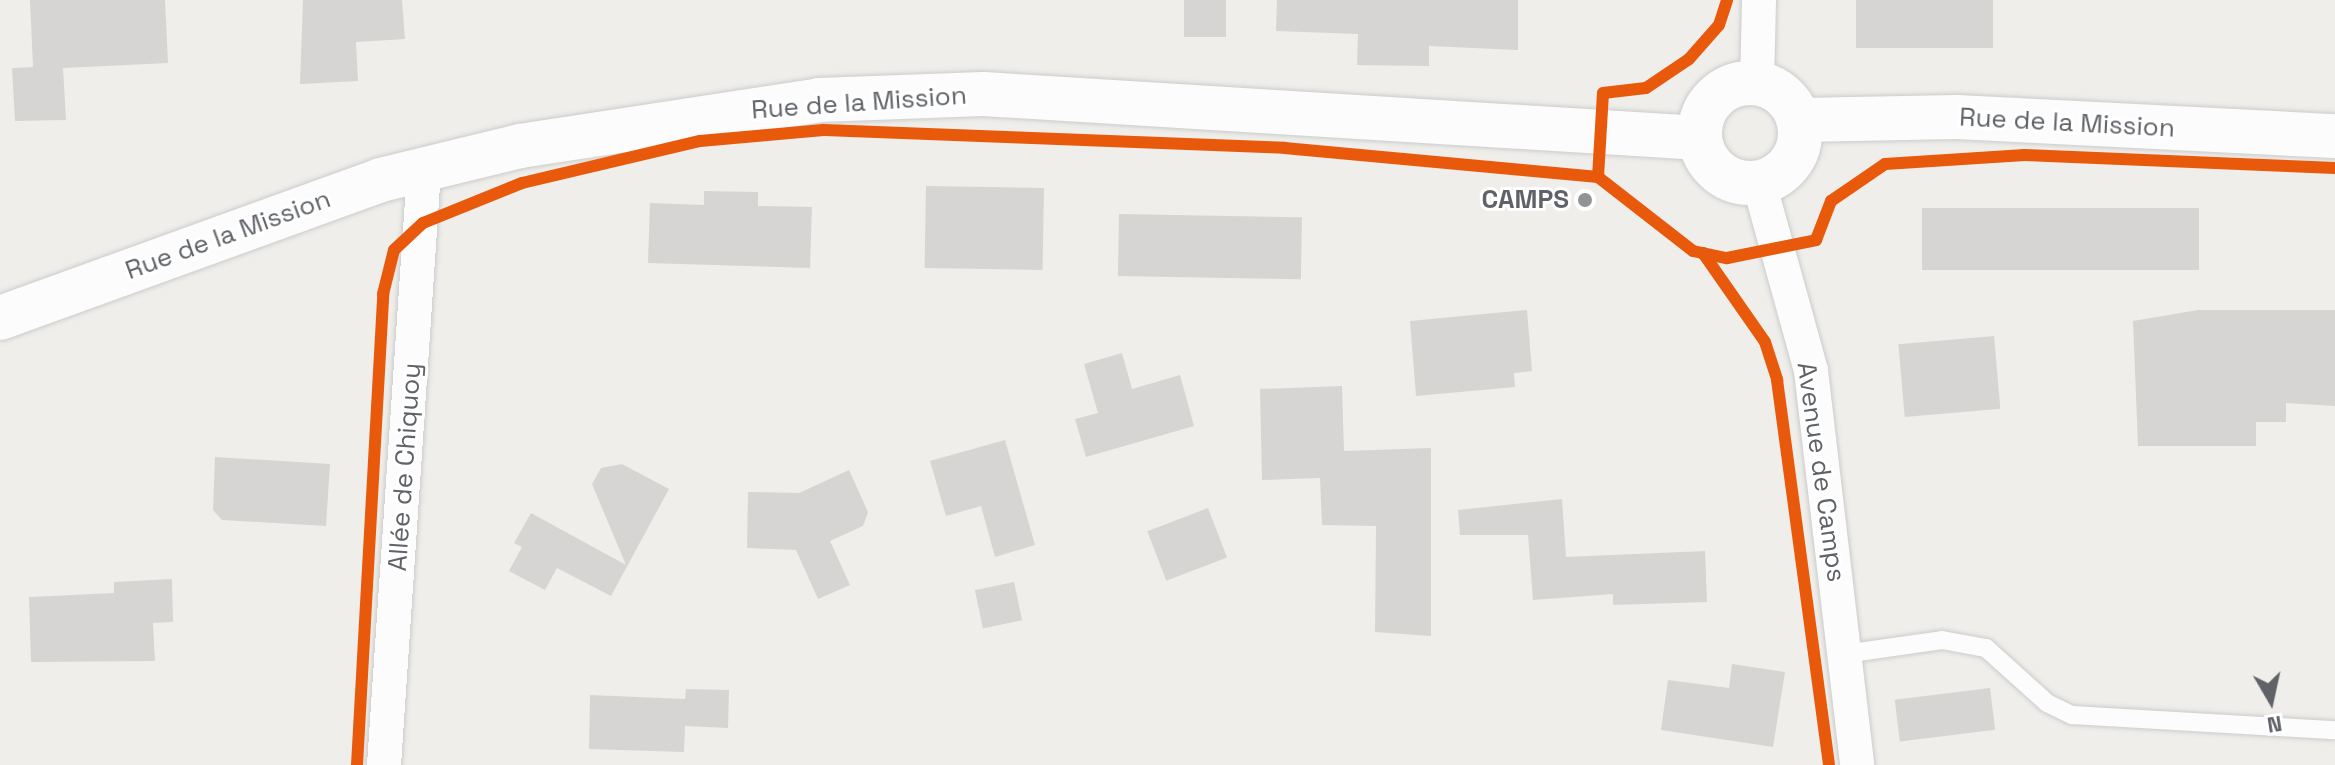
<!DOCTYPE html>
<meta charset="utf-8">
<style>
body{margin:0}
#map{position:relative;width:2335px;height:765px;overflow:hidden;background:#efeeea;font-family:"Space Grotesk",sans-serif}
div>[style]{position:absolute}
.building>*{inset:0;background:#d6d5d3;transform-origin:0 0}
.roads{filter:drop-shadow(0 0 2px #cbcccc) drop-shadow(0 0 2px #cbcccc)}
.lane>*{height:18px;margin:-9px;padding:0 9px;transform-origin:9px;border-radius:9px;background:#fdfcfc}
.street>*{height:34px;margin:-17px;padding:0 17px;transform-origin:17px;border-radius:17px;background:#fdfcfc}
.secondary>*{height:44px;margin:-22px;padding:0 22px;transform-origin:22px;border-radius:22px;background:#fdfcfc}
.secondary>.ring{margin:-22px;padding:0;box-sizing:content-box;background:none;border:44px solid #fdfcfc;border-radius:50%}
.cycleway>*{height:12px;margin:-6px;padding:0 6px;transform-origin:6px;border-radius:6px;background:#e8590c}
.dots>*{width:22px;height:22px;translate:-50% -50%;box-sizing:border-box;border:4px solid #fff;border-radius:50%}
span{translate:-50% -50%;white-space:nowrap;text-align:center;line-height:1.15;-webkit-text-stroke:6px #fff;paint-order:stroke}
.street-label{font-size:26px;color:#5f6368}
.poi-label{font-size:26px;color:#5f6368;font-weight:700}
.right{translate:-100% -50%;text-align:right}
.north{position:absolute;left:2231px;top:661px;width:80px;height:80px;-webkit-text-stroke:6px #fff;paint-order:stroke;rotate:171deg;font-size:22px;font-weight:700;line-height:32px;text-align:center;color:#5f6368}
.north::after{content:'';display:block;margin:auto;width:28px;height:36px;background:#5f6368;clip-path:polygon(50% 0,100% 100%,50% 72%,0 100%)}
</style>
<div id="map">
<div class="building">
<div style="clip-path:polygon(30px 0,165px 0,168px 63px,63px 68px,66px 120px,15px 121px,12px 68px,33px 67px)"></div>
<div style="clip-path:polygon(303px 0,402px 0,405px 39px,356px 42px,358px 81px,300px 84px)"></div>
<div style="left:1184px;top:0;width:42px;height:37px"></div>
<div style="clip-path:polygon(1277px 0,1518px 0,1518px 50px,1429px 46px,1429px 66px,1357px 65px,1358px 34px,1276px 31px)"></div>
<div style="left:1856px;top:0;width:137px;height:48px"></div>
<div style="left:926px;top:186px;width:118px;height:82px;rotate:1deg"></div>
<div style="clip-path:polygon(704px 191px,758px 192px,758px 206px,812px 207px,810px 268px,648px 263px,650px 203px,704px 205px)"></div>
<div style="left:2199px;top:208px;width:62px;height:277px;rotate:90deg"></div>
<div style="left:1119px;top:214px;width:183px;height:62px;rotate:1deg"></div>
<div style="clip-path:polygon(1527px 310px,1532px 371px,1514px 373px,1515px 387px,1416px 396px,1410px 321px)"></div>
<div style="clip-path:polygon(2198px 310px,2335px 310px,2335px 406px,2286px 403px,2286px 422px,2256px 422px,2256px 446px,2138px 446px,2133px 321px)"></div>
<div style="left:1994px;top:336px;width:73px;height:96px;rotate:85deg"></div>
<div style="clip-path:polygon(1122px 353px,1132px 389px,1180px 375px,1194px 426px,1086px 457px,1075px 419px,1098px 413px,1084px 364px)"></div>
<div style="clip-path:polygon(1342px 386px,1344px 451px,1431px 448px,1431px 636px,1375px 632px,1376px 526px,1322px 525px,1320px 478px,1262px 480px,1260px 389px)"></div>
<div style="clip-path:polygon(1005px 440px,1035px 545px,995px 557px,981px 506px,946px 516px,930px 461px)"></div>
<div style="clip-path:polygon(215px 457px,330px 464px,326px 526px,222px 520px,213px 510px)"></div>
<div style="clip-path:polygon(622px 464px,669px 489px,611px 596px,557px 568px,545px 590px,509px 571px,522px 547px,514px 543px,531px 513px,626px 565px,592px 484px,601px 468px)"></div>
<div style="clip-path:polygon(849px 470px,868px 512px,863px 526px,830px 541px,850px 585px,818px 599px,796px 550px,747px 548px,748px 492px,799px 493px)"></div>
<div style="clip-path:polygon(1562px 499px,1566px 557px,1705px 551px,1707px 602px,1613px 605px,1613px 594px,1533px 600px,1528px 535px,1460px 535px,1458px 510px)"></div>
<div style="left:1208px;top:508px;width:53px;height:65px;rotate:69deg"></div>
<div style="clip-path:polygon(172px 579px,173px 622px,153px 623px,155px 661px,31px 662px,29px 597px,114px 593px,114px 582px)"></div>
<div style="left:1014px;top:582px;width:39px;height:40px;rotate:78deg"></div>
<div style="clip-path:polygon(1732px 664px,1785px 672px,1773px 747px,1661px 730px,1668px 680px,1729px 688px)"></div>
<div style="left:1990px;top:688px;width:42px;height:96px;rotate:83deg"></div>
<div style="clip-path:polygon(686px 689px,729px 690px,728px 728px,685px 726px,684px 752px,589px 749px,590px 695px,685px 699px)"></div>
</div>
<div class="roads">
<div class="lane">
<div style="left:1844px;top:654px;width:99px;rotate:-8.1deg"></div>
<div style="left:1942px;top:640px;width:45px;rotate:10.3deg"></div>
<div style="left:1986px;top:648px;width:82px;rotate:42deg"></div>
<div style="left:2047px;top:703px;width:28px;rotate:26deg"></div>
<div style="left:2072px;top:715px;width:263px;rotate:3.3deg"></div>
</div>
<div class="street">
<div style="left:1757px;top:83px;width:83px;rotate:-88.6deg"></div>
<div style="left:1759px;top:183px;width:195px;rotate:74.5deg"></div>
<div style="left:1811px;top:371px;width:397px;rotate:83.3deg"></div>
<div style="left:384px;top:765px;width:596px;rotate:-86.15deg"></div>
</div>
<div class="secondary">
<div class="ring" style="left:1700px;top:83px;width:56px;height:56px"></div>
<div style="left:1800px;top:120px;width:157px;rotate:-1.1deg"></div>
<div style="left:1957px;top:117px;width:378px;rotate:2.9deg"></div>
<div style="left:0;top:318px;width:405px;rotate:-19.9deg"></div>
<div style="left:381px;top:180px;width:143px;rotate:-13.7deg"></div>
<div style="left:520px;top:146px;width:303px;rotate:-8.7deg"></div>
<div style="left:819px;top:100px;width:164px;rotate:-2.1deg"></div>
<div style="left:983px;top:94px;width:718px;rotate:3.51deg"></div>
</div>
</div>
<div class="cycleway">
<div style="left:1598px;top:177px;width:84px;rotate:-86.6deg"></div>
<div style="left:1603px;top:93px;width:43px;rotate:-6.6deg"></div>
<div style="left:1646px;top:88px;width:52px;rotate:-34deg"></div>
<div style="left:1689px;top:59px;width:45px;rotate:-48.6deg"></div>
<div style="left:1719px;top:25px;width:26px;rotate:-72deg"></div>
<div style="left:1703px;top:253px;width:108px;rotate:55.1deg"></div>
<div style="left:1765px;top:342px;width:40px;rotate:72deg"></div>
<div style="left:1777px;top:380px;width:388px;rotate:82.3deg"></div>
<div style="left:357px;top:765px;width:472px;rotate:-86.8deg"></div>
<div style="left:383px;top:294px;width:45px;rotate:-76deg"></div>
<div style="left:394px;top:250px;width:40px;rotate:-43deg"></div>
<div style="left:423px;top:223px;width:107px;rotate:-22deg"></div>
<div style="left:522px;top:183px;width:183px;rotate:-13.3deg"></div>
<div style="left:700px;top:141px;width:124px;rotate:-5.1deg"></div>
<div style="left:824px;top:130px;width:461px;rotate:2.2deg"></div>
<div style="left:1285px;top:148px;width:314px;rotate:5.3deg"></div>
<div style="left:1598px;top:177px;width:120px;rotate:37.9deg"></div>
<div style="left:1693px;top:251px;width:35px;rotate:12deg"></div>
<div style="left:1727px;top:258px;width:91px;rotate:-11.4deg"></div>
<div style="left:1816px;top:240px;width:42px;rotate:-69deg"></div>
<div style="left:1831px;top:201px;width:65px;rotate:-34.4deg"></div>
<div style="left:1885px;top:164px;width:140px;rotate:-3.7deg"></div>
<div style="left:2025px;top:155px;width:310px;rotate:2.4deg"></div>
</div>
<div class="dots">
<div style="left:1585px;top:200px;background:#919496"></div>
</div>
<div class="street-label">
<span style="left:859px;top:103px;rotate:-4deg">Rue de la Mission</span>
<span style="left:2067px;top:123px;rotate:3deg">Rue de la Mission</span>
<span style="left:228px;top:235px;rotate:-20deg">Rue de la Mission</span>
<span style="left:405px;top:467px;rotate:-86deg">Allée de Chiquoy</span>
<span style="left:1821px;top:472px;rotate:82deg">Avenue de Camps</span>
</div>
<div class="poi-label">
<span class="right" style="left:1569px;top:200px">CAMPS</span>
</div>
<div class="north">N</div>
</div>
